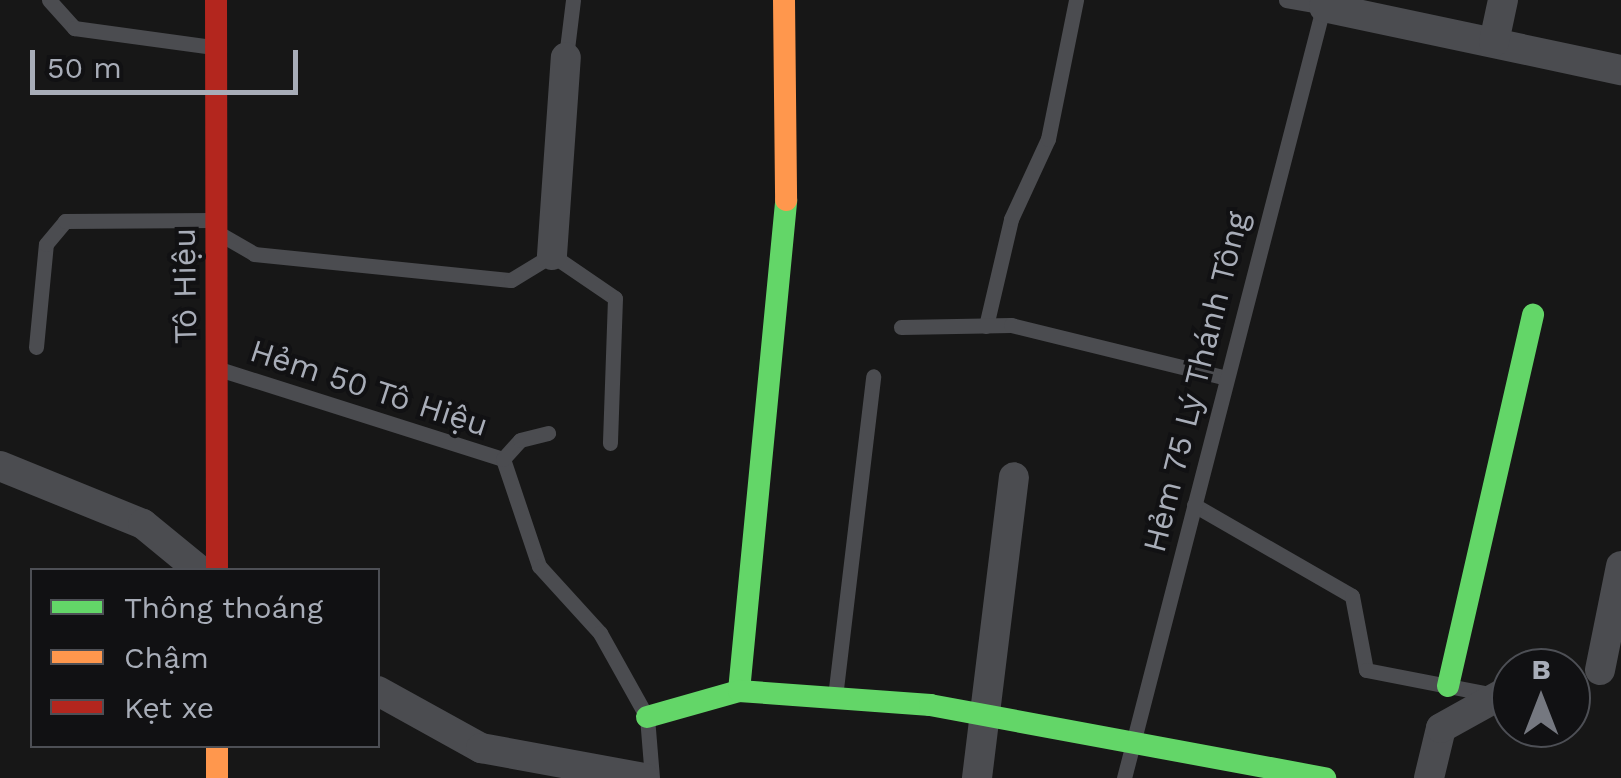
<!DOCTYPE html>
<meta charset="utf-8">
<style>
body{margin:0}
#map{position:relative;width:1621px;height:778px;overflow:hidden;background:#171717;font-family:"Work Sans",sans-serif}
div>[style]{position:absolute}
.lane>*{height:15px;margin:-7.5px;padding:0 7.5px;transform-origin:7.5px;border-radius:7.5px;background:#4b4c50}
.street>*{height:30px;margin:-15px;padding:0 15px;transform-origin:15px;border-radius:15px;background:#4b4c50}
.fast>*{height:22px;margin:-11px;padding:0 11px;transform-origin:11px;border-radius:11px;background:#63d668}
.slow>*{height:22px;margin:-11px;padding:0 11px;transform-origin:11px;border-radius:11px;background:#ff974d}
.jam>*{height:22px;margin:-11px;padding:0 11px;transform-origin:11px;border-radius:11px;background:#b3261e}
span{translate:-50% -50%;white-space:nowrap;text-align:center;line-height:1.15;-webkit-text-stroke:8px #111113;paint-order:stroke}
.street-label{font-size:32px;color:#a8adb8}
.legend{position:absolute;left:30px;top:568px;width:350px;height:180px;box-sizing:border-box;background:#111113;border:2px solid #4d4f55;margin:0;padding:12px 18px;list-style:none;font-size:30px;color:#a8adb8}
.legend li{display:flex;align-items:center;gap:20px;height:50px}
.legend b{width:50px;border:2px solid #4d4f55}
.north{position:absolute;left:1491px;top:648px;width:100px;height:100px;box-sizing:border-box;background:#111113;border:2px solid #4d4f55;border-radius:50%;rotate:0deg;font-size:28px;font-weight:700;line-height:40px;text-align:center;color:#a8adb8}
.north::after{content:'';display:block;margin:auto;width:35px;height:45px;background:#757880;clip-path:polygon(50% 0,100% 100%,50% 72%,0 100%)}
.scale{position:absolute;left:30px;top:50px;width:268px;height:45px;box-sizing:border-box;border:5px solid #a8adb8;border-top:0;padding-left:12px;font-size:30px;line-height:35px;white-space:nowrap;color:#a8adb8;-webkit-text-stroke:8px #111113;paint-order:stroke}
</style>
<div id="map">
<div class="lane">
<div style="left:49px;top:0;width:38px;rotate:48deg"></div>
<div style="left:74px;top:28px;width:139px;rotate:7.8deg"></div>
<div style="left:1286px;top:0;width:39px;rotate:10deg"></div>
<div style="left:566px;top:57px;width:57px;rotate:-83deg"></div>
<div style="left:220px;top:234px;width:39px;rotate:30deg"></div>
<div style="left:254px;top:254px;width:258px;rotate:5.8deg"></div>
<div style="left:511px;top:280px;width:48px;rotate:-31.4deg"></div>
<div style="left:552px;top:255px;width:76px;rotate:34.3deg"></div>
<div style="left:615px;top:298px;width:145px;rotate:92deg"></div>
<div style="left:986px;top:326px;width:110px;rotate:-76.8deg"></div>
<div style="left:1011px;top:219px;width:88px;rotate:-65.2deg"></div>
<div style="left:1048px;top:139px;width:142px;rotate:-78.6deg"></div>
<div style="left:901px;top:327px;width:110px;rotate:-1deg"></div>
<div style="left:1011px;top:325px;width:217px;rotate:13.8deg"></div>
<div style="left:36px;top:347px;width:103px;rotate:-84.5deg"></div>
<div style="left:46px;top:244px;width:30px;rotate:-50deg"></div>
<div style="left:65px;top:221px;width:147px;rotate:-0.4deg"></div>
<div style="left:222px;top:370px;width:295px;rotate:17.6deg"></div>
<div style="left:503px;top:459px;width:113px;rotate:71.4deg"></div>
<div style="left:539px;top:566px;width:91px;rotate:47.7deg"></div>
<div style="left:600px;top:633px;width:96px;rotate:60.8deg"></div>
<div style="left:647px;top:717px;width:61px;rotate:85.3deg"></div>
<div style="left:503px;top:459px;width:25px;rotate:-48deg"></div>
<div style="left:520px;top:440px;width:29px;rotate:-14deg"></div>
<div style="left:1194px;top:505px;width:182px;rotate:29.9deg"></div>
<div style="left:1352px;top:596px;width:75px;rotate:79.3deg"></div>
<div style="left:1366px;top:670px;width:125px;rotate:11deg"></div>
<div style="left:835px;top:697px;width:323px;rotate:-83.2deg"></div>
<div style="left:1124px;top:778px;width:799px;rotate:-75.51deg"></div>
</div>
<div class="street">
<div style="left:1324px;top:7px;width:304px;rotate:12deg"></div>
<div style="left:1494px;top:42px;width:43px;rotate:-77.9deg"></div>
<div style="left:552px;top:255px;width:198px;rotate:-86deg"></div>
<div style="left:0;top:466px;width:154px;rotate:22.1deg"></div>
<div style="left:143px;top:524px;width:72px;rotate:39.4deg"></div>
<div style="left:1600px;top:670px;width:106px;rotate:-78.6deg"></div>
<div style="left:378px;top:691px;width:118px;rotate:29deg"></div>
<div style="left:481px;top:748px;width:166px;rotate:10.4deg"></div>
<div style="left:977px;top:778px;width:303px;rotate:-83deg"></div>
<div style="left:1429px;top:778px;width:51px;rotate:-76.5deg"></div>
<div style="left:1441px;top:728px;width:80px;rotate:-29.1deg"></div>
</div>
<div class="fast">
<div style="left:1448px;top:686px;width:381px;rotate:-77.1deg"></div>
<div style="left:739px;top:691px;width:493px;rotate:-84.5deg"></div>
<div style="left:647px;top:717px;width:96px;rotate:-15.8deg"></div>
<div style="left:739px;top:691px;width:192px;rotate:4.2deg"></div>
<div style="left:930px;top:705px;width:402px;rotate:10.5deg"></div>
</div>
<div class="slow">
<div style="left:784px;top:0;width:200px;rotate:89.4deg"></div>
<div style="left:217px;top:746px;width:32px;rotate:90deg"></div>
</div>
<div class="jam">
<div style="left:216px;top:0;width:570px;rotate:89.9deg"></div>
</div>
<div class="street-label">
<span style="left:185px;top:286px;rotate:-91deg">Tô Hiệu</span>
<span style="left:1196px;top:382px;rotate:-76deg">Hẻm 75 Lý Thánh Tông</span>
<span style="left:369px;top:388px;rotate:18deg">Hẻm 50 Tô Hiệu</span>
</div>
<ul class="legend">
<li><b style="height:12px;background:#63d668"></b>Thông thoáng</li>
<li><b style="height:12px;background:#ff974d"></b>Chậm</li>
<li><b style="height:12px;background:#b3261e"></b>Kẹt xe</li>
</ul>
<div class="north">B</div>
<div class="scale">50 m</div>
</div>
